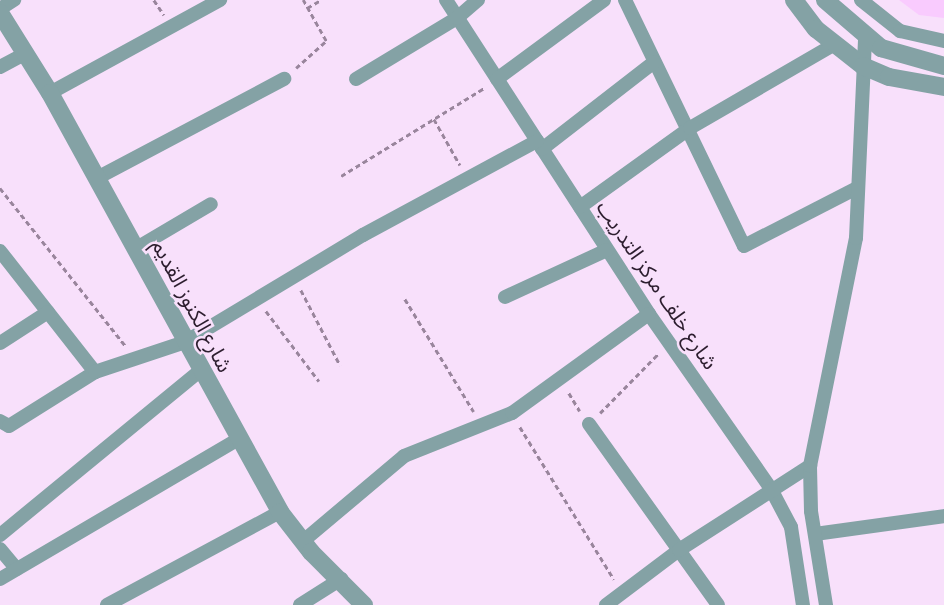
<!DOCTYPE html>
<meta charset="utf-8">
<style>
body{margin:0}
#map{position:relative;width:944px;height:605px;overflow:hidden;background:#f8e0fb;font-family:"Roboto Condensed","Noto Sans Arabic",sans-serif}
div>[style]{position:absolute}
.built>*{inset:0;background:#f9cbfe}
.path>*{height:2.5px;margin-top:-1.25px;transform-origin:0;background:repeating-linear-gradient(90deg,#99859c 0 5px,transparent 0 8.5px)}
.minor>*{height:14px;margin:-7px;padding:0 7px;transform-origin:7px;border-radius:7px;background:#84a2a5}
.tertiary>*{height:18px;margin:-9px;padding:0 9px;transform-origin:9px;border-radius:9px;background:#84a2a5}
span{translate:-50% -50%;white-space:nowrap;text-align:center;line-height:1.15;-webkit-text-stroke:5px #f8e0fb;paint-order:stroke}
.street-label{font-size:21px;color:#2c1d2e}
</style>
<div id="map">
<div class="built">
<div style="clip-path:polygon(899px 0,944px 0,944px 18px,919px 15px)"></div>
</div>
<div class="path">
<div style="left:154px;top:0;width:18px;rotate:56deg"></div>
<div style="left:307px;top:8px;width:16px;rotate:-30deg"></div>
<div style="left:296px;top:68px;width:40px;rotate:-42deg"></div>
<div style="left:326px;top:41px;width:47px;rotate:-119.3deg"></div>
<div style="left:434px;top:119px;width:53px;rotate:60.5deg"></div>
<div style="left:341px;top:176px;width:168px;rotate:-31.6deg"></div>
<div style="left:0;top:188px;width:201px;rotate:51.5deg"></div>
<div style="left:301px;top:290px;width:85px;rotate:62.5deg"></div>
<div style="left:405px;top:299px;width:132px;rotate:58.6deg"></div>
<div style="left:266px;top:311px;width:88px;rotate:52.9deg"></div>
<div style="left:569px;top:393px;width:21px;rotate:59deg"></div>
<div style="left:600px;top:413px;width:84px;rotate:-45.5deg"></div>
<div style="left:520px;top:427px;width:179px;rotate:58.3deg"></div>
</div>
<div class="minor">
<div style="left:446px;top:0;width:374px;rotate:57.1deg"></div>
<div style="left:649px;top:314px;width:213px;rotate:55.1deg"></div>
<div style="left:771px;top:489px;width:43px;rotate:62.2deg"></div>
<div style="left:791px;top:527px;width:79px;rotate:81.3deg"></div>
<div style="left:625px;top:0;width:273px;rotate:64.2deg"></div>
<div style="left:744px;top:246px;width:125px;rotate:-27.2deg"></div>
<div style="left:861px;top:0;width:50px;rotate:38.5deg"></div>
<div style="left:900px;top:31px;width:45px;rotate:12.8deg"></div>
<div style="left:0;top:9px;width:17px;rotate:-33deg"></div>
<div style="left:0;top:67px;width:30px;rotate:-28deg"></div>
<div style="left:356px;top:79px;width:118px;rotate:-31.1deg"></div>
<div style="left:457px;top:18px;width:28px;rotate:-41deg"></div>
<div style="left:497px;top:79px;width:133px;rotate:-36.4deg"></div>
<div style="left:50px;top:93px;width:194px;rotate:-28.7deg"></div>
<div style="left:542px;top:149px;width:142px;rotate:-37.8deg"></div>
<div style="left:97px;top:178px;width:212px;rotate:-27.9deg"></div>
<div style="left:580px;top:207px;width:135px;rotate:-35.7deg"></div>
<div style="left:690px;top:128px;width:165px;rotate:-30.1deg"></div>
<div style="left:135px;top:249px;width:88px;rotate:-30.6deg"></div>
<div style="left:0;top:251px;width:154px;rotate:51.9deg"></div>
<div style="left:505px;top:297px;width:112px;rotate:-24.7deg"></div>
<div style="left:0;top:343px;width:57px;rotate:-32.9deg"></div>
<div style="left:0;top:421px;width:10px;rotate:29deg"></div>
<div style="left:9px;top:426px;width:102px;rotate:-32.1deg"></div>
<div style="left:95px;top:372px;width:95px;rotate:-18.4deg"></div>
<div style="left:185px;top:342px;width:208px;rotate:-31deg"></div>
<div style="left:363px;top:235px;width:198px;rotate:-28.4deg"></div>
<div style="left:589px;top:424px;width:222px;rotate:54.5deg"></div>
<div style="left:815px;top:534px;width:130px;rotate:-7.9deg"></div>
<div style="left:0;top:535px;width:259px;rotate:-39.4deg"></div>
<div style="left:302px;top:542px;width:133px;rotate:-40.1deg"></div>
<div style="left:404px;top:456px;width:116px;rotate:-21.7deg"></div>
<div style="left:512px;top:413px;width:169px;rotate:-35.9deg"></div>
<div style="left:0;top:549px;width:26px;rotate:50deg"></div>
<div style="left:0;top:579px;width:277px;rotate:-30.4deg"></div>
<div style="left:107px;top:605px;width:196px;rotate:-28.3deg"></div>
<div style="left:300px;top:605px;width:49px;rotate:-32.4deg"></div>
<div style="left:606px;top:605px;width:91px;rotate:-37deg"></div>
<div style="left:679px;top:550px;width:156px;rotate:-32.7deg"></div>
<div style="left:826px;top:605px;width:95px;rotate:-99.1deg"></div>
<div style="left:811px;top:511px;width:45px;rotate:-91.3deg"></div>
<div style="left:810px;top:466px;width:233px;rotate:-78.6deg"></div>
<div style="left:856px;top:238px;width:200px;rotate:-87.4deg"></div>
</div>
<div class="tertiary">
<div style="left:794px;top:0;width:36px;rotate:53deg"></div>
<div style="left:816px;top:29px;width:60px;rotate:38.2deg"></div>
<div style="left:863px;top:66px;width:28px;rotate:23deg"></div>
<div style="left:889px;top:77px;width:56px;rotate:10.3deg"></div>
<div style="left:825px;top:0;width:74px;rotate:40.6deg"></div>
<div style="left:881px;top:48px;width:66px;rotate:15.9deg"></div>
<div style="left:0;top:13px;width:94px;rotate:58deg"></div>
<div style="left:50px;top:93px;width:478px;rotate:61.2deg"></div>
<div style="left:280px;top:512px;width:51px;rotate:52.2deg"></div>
<div style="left:311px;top:552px;width:75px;rotate:45deg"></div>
</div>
<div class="street-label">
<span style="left:657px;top:285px;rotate:56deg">شارع خلف مركز التدريب</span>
<span style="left:192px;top:306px;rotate:62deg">شارع الكنوز القديم</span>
</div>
</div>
